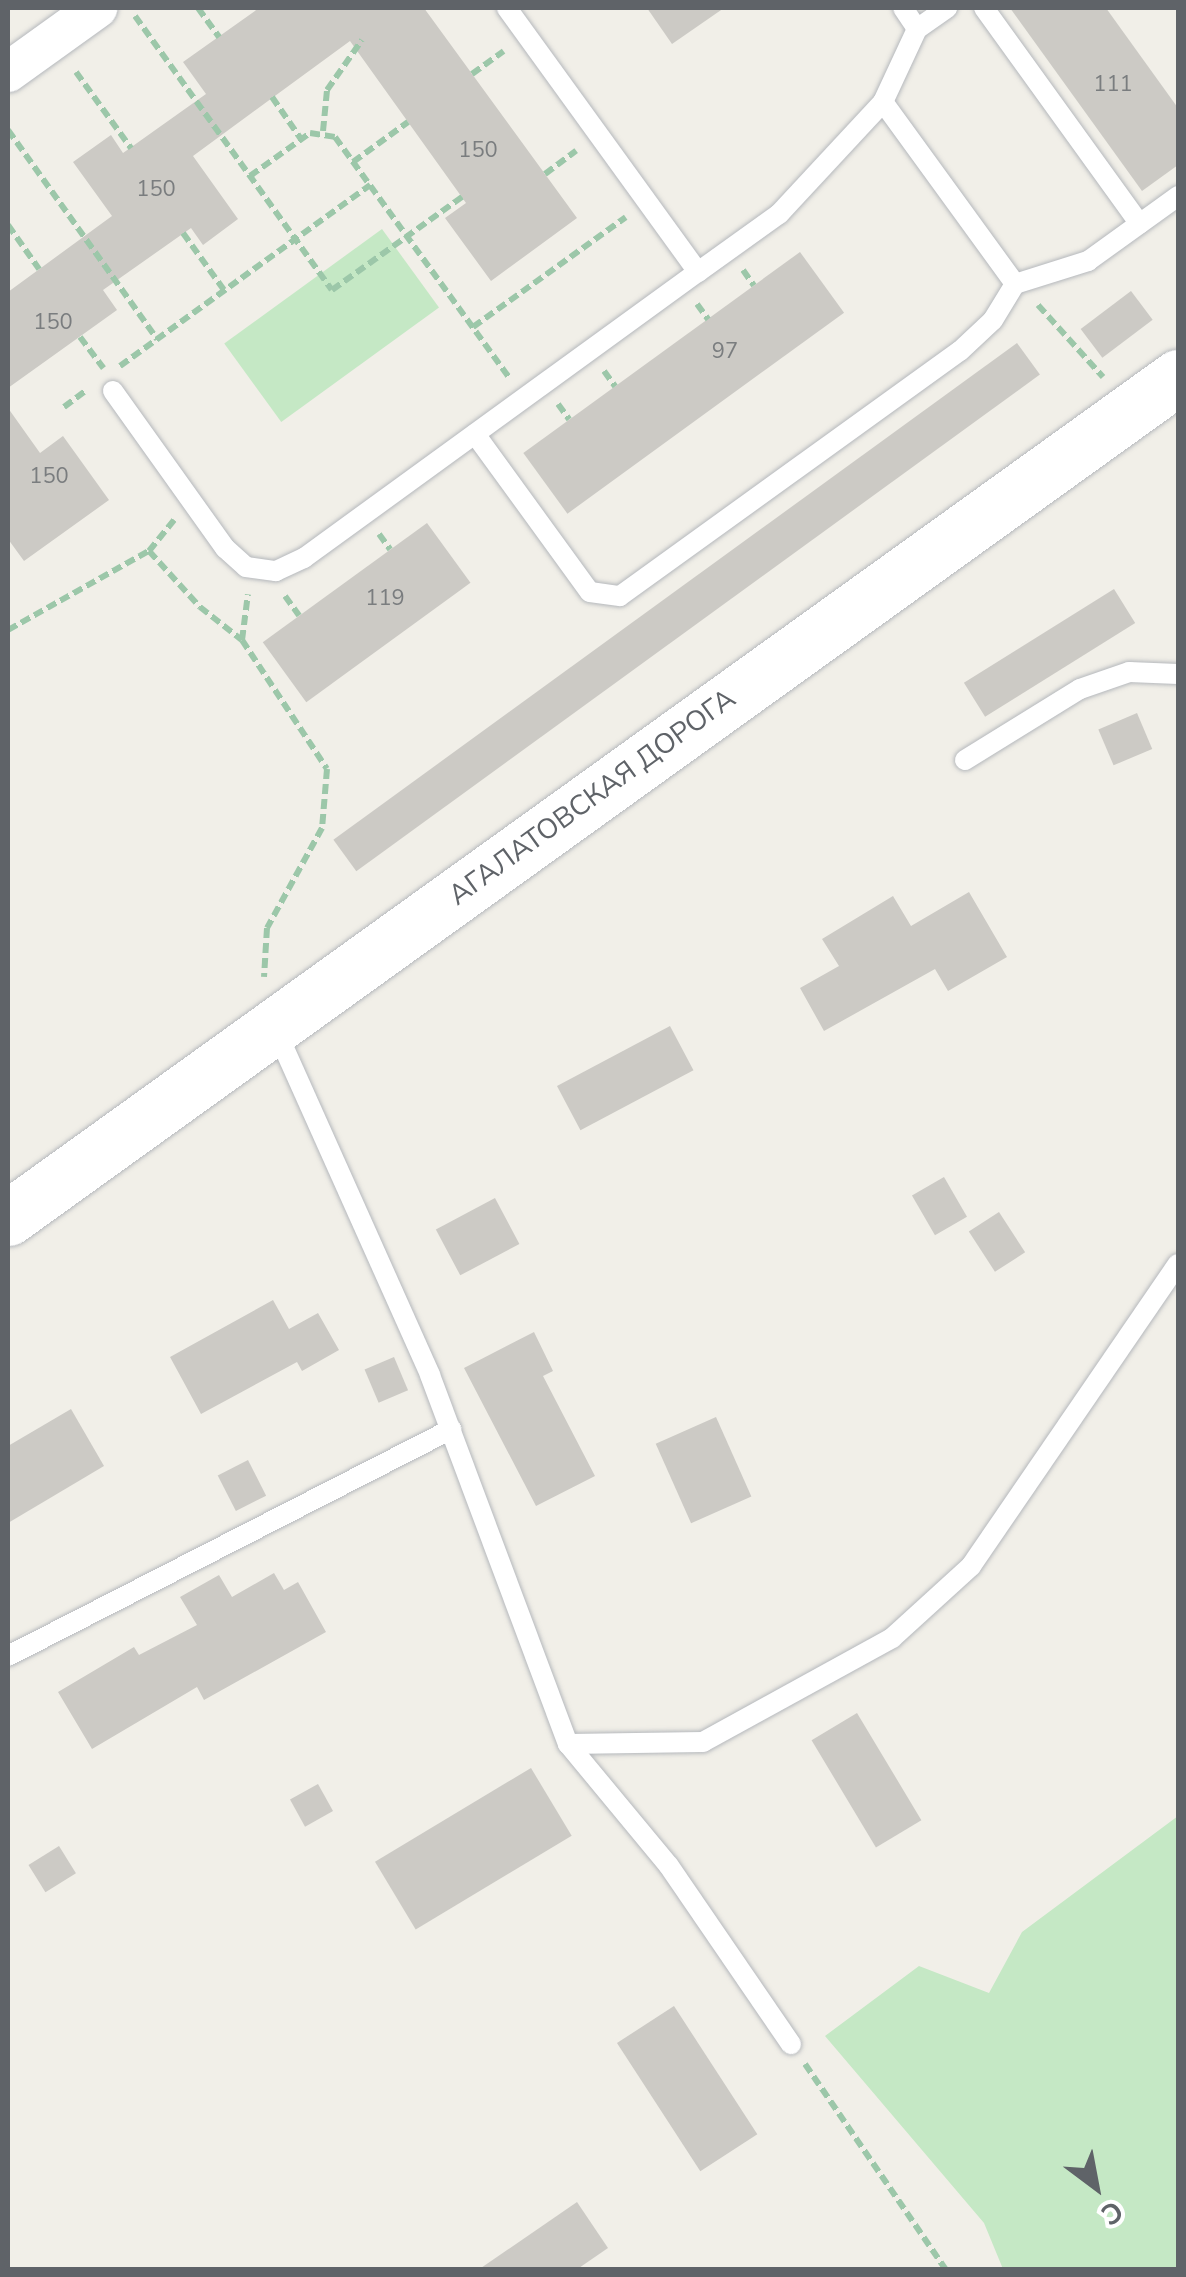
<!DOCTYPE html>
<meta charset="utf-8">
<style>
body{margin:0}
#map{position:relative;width:1186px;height:2277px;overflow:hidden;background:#f1efe8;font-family:"Nunito Sans",sans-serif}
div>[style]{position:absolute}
.green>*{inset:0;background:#c5e8c5;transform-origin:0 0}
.building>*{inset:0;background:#cccac5;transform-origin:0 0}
.path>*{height:6px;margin-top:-3px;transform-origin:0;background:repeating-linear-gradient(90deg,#9cc7a9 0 10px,transparent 0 15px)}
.roads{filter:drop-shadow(0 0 2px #b5b8bc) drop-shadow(0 0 2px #b5b8bc)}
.lane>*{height:20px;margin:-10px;padding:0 10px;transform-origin:10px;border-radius:10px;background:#fff}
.street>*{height:40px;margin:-20px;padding:0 20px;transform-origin:20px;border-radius:20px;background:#fff}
.secondary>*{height:55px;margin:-27.5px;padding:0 27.5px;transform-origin:27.5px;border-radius:27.5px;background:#fff}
span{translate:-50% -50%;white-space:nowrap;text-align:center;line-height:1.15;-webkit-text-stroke:10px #fff;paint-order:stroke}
.number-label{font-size:22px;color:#7a7d7f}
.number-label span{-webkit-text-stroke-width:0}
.street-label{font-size:28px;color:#5f6368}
.frame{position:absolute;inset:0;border:10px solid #5f6368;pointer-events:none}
.north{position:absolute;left:1046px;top:2137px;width:100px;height:100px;-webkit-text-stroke:8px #fff;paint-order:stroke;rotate:148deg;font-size:28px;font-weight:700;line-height:40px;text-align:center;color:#5f6368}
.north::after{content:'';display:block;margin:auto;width:35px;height:45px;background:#5f6368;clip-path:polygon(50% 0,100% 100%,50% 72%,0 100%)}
</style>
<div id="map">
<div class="green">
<div style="left:382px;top:229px;width:97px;height:195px;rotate:54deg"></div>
<div style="clip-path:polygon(1178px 1816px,1178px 2269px,1003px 2269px,984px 2223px,825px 2036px,919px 1966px,989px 1993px,1022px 1932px)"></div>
</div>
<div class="building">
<div style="clip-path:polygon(259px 8px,424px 8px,577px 218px,491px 281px,445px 218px,466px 203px,350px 41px,193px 156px,238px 219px,203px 245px,191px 228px,103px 290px,117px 310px,8px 388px,8px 292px,112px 216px,73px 162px,111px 135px,123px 153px,206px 94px,183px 62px)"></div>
<div style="clip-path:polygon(647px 8px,724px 8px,672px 44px)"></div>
<div style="clip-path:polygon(1010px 8px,1106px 8px,1178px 108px,1178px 165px,1142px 191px)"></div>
<div style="left:800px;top:252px;width:75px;height:342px;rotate:54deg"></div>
<div style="left:1131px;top:291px;width:36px;height:63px;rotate:53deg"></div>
<div style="left:1017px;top:343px;width:39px;height:845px;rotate:54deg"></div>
<div style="clip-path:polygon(8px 408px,40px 453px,63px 436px,109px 500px,24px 561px,8px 539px)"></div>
<div style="left:427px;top:523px;width:74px;height:203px;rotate:54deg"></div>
<div style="left:1114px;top:589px;width:40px;height:177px;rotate:58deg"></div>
<div style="left:1137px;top:713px;width:39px;height:42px;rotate:67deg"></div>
<div style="clip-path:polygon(969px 892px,1007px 957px,948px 991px,935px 969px,824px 1031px,800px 988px,839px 966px,822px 939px,893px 896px,911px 926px)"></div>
<div style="left:670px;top:1026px;width:50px;height:128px;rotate:62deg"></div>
<div style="left:944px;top:1177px;width:46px;height:37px;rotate:60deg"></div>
<div style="left:495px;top:1198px;width:52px;height:67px;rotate:62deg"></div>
<div style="left:999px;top:1212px;width:48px;height:36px;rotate:57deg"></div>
<div style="clip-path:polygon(273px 1300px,289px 1329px,318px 1313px,339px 1350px,302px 1371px,297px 1362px,201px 1414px,170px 1357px)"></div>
<div style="clip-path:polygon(534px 1332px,553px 1371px,543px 1376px,595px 1476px,536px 1506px,464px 1368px)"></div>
<div style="left:394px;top:1357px;width:36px;height:32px;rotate:67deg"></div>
<div style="clip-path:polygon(71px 1409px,104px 1466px,8px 1523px,8px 1446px)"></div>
<div style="left:716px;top:1417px;width:87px;height:66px;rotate:66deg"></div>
<div style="left:248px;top:1460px;width:40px;height:34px;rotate:63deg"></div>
<div style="clip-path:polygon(274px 1573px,284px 1590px,298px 1582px,326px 1632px,204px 1700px,197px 1687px,92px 1749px,58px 1692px,134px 1647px,139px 1655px,197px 1625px,180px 1597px,219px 1575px,232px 1597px)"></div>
<div style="left:857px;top:1713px;width:125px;height:53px;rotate:59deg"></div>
<div style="left:531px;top:1768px;width:79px;height:182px;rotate:59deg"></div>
<div style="left:318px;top:1784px;width:31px;height:32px;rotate:61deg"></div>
<div style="left:59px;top:1846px;width:32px;height:36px;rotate:58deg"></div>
<div style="left:674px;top:2006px;width:153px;height:68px;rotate:57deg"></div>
<div style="clip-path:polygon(577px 2202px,608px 2248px,576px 2270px,478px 2270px)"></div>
</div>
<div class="path">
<div style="left:198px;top:8px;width:36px;rotate:54deg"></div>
<div style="left:135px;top:16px;width:337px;rotate:54.3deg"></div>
<div style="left:332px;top:290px;width:160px;rotate:-35.6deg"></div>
<div style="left:76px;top:72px;width:94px;rotate:54.1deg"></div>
<div style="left:472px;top:74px;width:39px;rotate:-36deg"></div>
<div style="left:272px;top:97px;width:51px;rotate:55.4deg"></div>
<div style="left:8px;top:130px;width:257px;rotate:54.5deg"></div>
<div style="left:323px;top:131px;width:41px;rotate:-84.4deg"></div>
<div style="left:327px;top:90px;width:61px;rotate:-55deg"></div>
<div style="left:353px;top:162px;width:68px;rotate:-36deg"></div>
<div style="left:545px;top:174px;width:39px;rotate:-37deg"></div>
<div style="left:250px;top:176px;width:74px;rotate:-35.6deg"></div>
<div style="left:310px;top:133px;width:25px;rotate:9deg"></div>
<div style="left:335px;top:137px;width:296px;rotate:54.1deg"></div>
<div style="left:8px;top:225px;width:54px;rotate:54.8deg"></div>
<div style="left:183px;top:233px;width:70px;rotate:54.3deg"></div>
<div style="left:743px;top:270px;width:19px;rotate:55deg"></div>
<div style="left:697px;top:304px;width:19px;rotate:54deg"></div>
<div style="left:1038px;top:305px;width:97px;rotate:47.9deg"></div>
<div style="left:473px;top:327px;width:188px;rotate:-35.7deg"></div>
<div style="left:80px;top:337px;width:39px;rotate:53deg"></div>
<div style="left:120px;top:366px;width:309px;rotate:-35.9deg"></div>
<div style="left:604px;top:371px;width:19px;rotate:54deg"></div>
<div style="left:558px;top:404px;width:19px;rotate:54deg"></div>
<div style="left:64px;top:407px;width:26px;rotate:-37deg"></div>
<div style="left:379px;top:534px;width:19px;rotate:54deg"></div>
<div style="left:149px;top:551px;width:76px;rotate:47.7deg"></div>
<div style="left:200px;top:607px;width:53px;rotate:38.2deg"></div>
<div style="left:242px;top:640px;width:154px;rotate:56.6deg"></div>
<div style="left:327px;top:769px;width:59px;rotate:94.8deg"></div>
<div style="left:322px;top:828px;width:114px;rotate:118.8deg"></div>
<div style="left:267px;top:928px;width:49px;rotate:93.5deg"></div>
<div style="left:285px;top:596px;width:24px;rotate:54deg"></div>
<div style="left:8px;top:630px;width:162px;rotate:-29.3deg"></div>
<div style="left:149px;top:551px;width:40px;rotate:-51deg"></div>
<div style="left:242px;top:640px;width:46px;rotate:-82.6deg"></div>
<div style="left:805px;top:2064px;width:250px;rotate:55.6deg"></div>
</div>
<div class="roads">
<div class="lane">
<div style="left:903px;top:8px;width:25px;rotate:56deg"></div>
<div style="left:984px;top:8px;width:266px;rotate:54.2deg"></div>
<div style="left:883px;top:102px;width:225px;rotate:54deg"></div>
<div style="left:698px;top:272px;width:100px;rotate:-35.6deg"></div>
<div style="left:779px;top:214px;width:153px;rotate:-47.1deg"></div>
<div style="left:883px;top:102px;width:81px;rotate:-65deg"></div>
<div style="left:917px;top:29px;width:37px;rotate:-35deg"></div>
<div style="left:113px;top:391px;width:193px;rotate:54.5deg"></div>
<div style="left:225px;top:548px;width:28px;rotate:42deg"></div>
<div style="left:246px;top:567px;width:30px;rotate:8deg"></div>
<div style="left:276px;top:571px;width:31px;rotate:-25deg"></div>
<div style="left:304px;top:558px;width:487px;rotate:-36deg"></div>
<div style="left:698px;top:272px;width:326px;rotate:-125.9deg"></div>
<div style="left:475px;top:434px;width:195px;rotate:54deg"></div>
<div style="left:590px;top:592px;width:30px;rotate:8deg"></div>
<div style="left:620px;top:596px;width:419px;rotate:-35.8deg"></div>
<div style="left:960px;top:351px;width:45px;rotate:-43.2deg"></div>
<div style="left:993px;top:320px;width:42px;rotate:-58.6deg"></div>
<div style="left:1015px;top:284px;width:77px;rotate:-17.5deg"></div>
<div style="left:1088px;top:261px;width:111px;rotate:-35.8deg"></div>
<div style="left:965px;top:760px;width:135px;rotate:-31.7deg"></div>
<div style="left:1080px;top:689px;width:52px;rotate:-19.1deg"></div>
<div style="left:1129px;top:672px;width:49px;rotate:2.3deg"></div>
<div style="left:275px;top:1028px;width:380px;rotate:65.9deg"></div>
<div style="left:430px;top:1375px;width:394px;rotate:69.5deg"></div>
<div style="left:568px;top:1744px;width:158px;rotate:50.4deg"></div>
<div style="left:669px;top:1866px;width:216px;rotate:55.6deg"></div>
<div style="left:8px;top:1656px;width:498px;rotate:-27.1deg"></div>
<div style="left:568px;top:1744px;width:135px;rotate:-0.8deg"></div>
<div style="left:703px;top:1742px;width:216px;rotate:-28.8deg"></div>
<div style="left:892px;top:1638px;width:107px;rotate:-42.3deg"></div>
<div style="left:971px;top:1566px;width:366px;rotate:-55.6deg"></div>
</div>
<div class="street">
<div style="left:8px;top:72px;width:110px;rotate:-35.7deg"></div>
</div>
<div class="secondary">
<div style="left:8px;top:1218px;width:1441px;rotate:-35.71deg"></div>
</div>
</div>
<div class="number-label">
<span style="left:1113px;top:85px">111</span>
<span style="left:478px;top:151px">150</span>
<span style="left:156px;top:190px">150</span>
<span style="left:53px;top:323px">150</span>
<span style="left:725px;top:352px">97</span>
<span style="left:49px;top:477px">150</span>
<span style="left:385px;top:599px">119</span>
</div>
<div class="street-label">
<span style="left:592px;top:797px;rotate:-36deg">АГАЛАТОВСКАЯ ДОРОГА</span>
</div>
<div class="frame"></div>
<div class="north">С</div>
</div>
